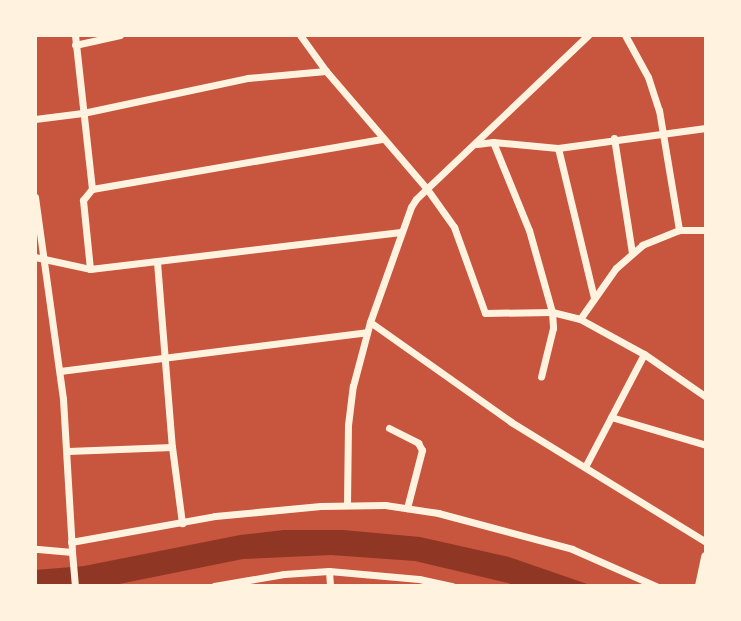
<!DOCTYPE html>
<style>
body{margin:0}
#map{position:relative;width:741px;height:621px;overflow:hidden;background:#c8553d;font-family:"Roboto Condensed",sans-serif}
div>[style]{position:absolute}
.water>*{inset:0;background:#8f3625}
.minor>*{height:7px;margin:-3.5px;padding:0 3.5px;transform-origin:3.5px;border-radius:3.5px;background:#fff3e0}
.tertiary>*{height:10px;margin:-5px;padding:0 5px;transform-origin:5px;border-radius:5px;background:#fff3e0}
span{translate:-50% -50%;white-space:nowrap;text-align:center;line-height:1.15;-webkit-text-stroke:7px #fff3e0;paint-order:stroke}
.frame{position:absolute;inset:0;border:37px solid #fff3e0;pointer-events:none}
</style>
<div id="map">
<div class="water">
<div style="clip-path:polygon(284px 530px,343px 530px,420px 537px,509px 557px,593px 586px,520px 586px,415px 561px,331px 555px,243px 559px,109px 586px,35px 586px,35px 570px,84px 566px,240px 535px)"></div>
</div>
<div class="minor">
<div style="left:75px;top:35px;width:155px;rotate:83.7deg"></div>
<div style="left:300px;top:35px;width:44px;rotate:54.2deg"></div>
<div style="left:326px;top:71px;width:155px;rotate:49.4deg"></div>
<div style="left:427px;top:189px;width:47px;rotate:54.6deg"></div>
<div style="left:454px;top:227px;width:91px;rotate:70.2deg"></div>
<div style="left:485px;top:313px;width:67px;rotate:-0.9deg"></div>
<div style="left:552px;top:312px;width:29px;rotate:14deg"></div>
<div style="left:580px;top:319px;width:73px;rotate:28.7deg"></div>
<div style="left:644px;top:354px;width:75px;rotate:34.7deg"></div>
<div style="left:625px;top:35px;width:48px;rotate:61.3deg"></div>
<div style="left:648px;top:77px;width:35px;rotate:72deg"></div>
<div style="left:659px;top:110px;width:122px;rotate:80.5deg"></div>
<div style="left:75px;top:45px;width:46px;rotate:-12.5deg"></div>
<div style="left:35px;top:119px;width:48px;rotate:-7.1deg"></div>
<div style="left:83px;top:113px;width:169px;rotate:-12deg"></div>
<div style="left:248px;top:78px;width:78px;rotate:-5.1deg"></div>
<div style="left:614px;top:138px;width:116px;rotate:81.1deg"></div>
<div style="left:493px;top:142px;width:95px;rotate:67.8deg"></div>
<div style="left:529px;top:230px;width:85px;rotate:74.3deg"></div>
<div style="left:552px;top:312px;width:16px;rotate:86deg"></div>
<div style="left:553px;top:328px;width:50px;rotate:103.8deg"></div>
<div style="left:477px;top:144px;width:16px;rotate:-7deg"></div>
<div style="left:493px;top:142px;width:65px;rotate:5.3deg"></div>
<div style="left:558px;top:148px;width:149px;rotate:-7.7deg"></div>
<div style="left:558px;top:148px;width:154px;rotate:76.5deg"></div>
<div style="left:35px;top:197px;width:204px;rotate:82.1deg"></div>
<div style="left:63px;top:399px;width:153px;rotate:86.6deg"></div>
<div style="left:72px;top:552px;width:37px;rotate:-175deg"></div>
<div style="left:35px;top:257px;width:56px;rotate:12.3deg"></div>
<div style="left:90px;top:269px;width:313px;rotate:-6.8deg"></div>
<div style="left:157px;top:262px;width:186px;rotate:85.4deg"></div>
<div style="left:172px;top:447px;width:77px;rotate:82.5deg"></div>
<div style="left:90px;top:269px;width:69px;rotate:-95.8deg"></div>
<div style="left:83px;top:200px;width:14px;rotate:-51deg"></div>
<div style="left:92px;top:189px;width:294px;rotate:-9.8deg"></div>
<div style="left:580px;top:319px;width:62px;rotate:-54.8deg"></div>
<div style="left:616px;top:268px;width:35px;rotate:-41deg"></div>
<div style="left:642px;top:245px;width:40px;rotate:-22deg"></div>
<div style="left:679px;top:230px;width:27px"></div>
<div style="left:370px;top:322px;width:173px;rotate:35.3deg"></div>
<div style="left:511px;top:422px;width:229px;rotate:31.6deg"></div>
<div style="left:60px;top:371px;width:309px;rotate:-7.2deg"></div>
<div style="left:611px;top:417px;width:99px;rotate:16.4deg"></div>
<div style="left:389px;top:428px;width:33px;rotate:27deg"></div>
<div style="left:418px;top:443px;width:8px;rotate:60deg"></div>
<div style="left:422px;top:450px;width:60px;rotate:104.5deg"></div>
<div style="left:68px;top:451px;width:104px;rotate:-2.2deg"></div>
<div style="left:585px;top:467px;width:127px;rotate:-62.4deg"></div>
<div style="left:347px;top:505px;width:80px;rotate:-89.3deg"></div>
<div style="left:348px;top:425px;width:39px;rotate:-83deg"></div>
<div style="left:353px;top:386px;width:66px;rotate:-75.1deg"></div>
<div style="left:370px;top:322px;width:122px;rotate:-70.4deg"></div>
<div style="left:411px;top:207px;width:9px;rotate:-58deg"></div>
<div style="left:416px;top:199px;width:238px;rotate:-43.6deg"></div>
<div style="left:71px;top:542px;width:146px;rotate:-10.2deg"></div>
<div style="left:215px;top:516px;width:106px;rotate:-5.4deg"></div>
<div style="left:321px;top:506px;width:64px;rotate:-0.9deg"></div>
<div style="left:385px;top:505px;width:54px;rotate:8.6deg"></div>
<div style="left:438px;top:513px;width:139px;rotate:15deg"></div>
<div style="left:572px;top:549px;width:92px;rotate:23.8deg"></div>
<div style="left:72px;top:552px;width:34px;rotate:85deg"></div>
<div style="left:329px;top:571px;width:15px;rotate:86deg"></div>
<div style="left:214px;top:586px;width:71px;rotate:-9.7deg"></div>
<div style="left:284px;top:574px;width:45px;rotate:-3.8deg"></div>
<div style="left:329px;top:571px;width:90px;rotate:5.1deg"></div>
<div style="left:419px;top:579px;width:34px;rotate:12deg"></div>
</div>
<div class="tertiary">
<div style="left:700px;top:586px;width:30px;rotate:-78deg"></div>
</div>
<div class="frame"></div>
</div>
